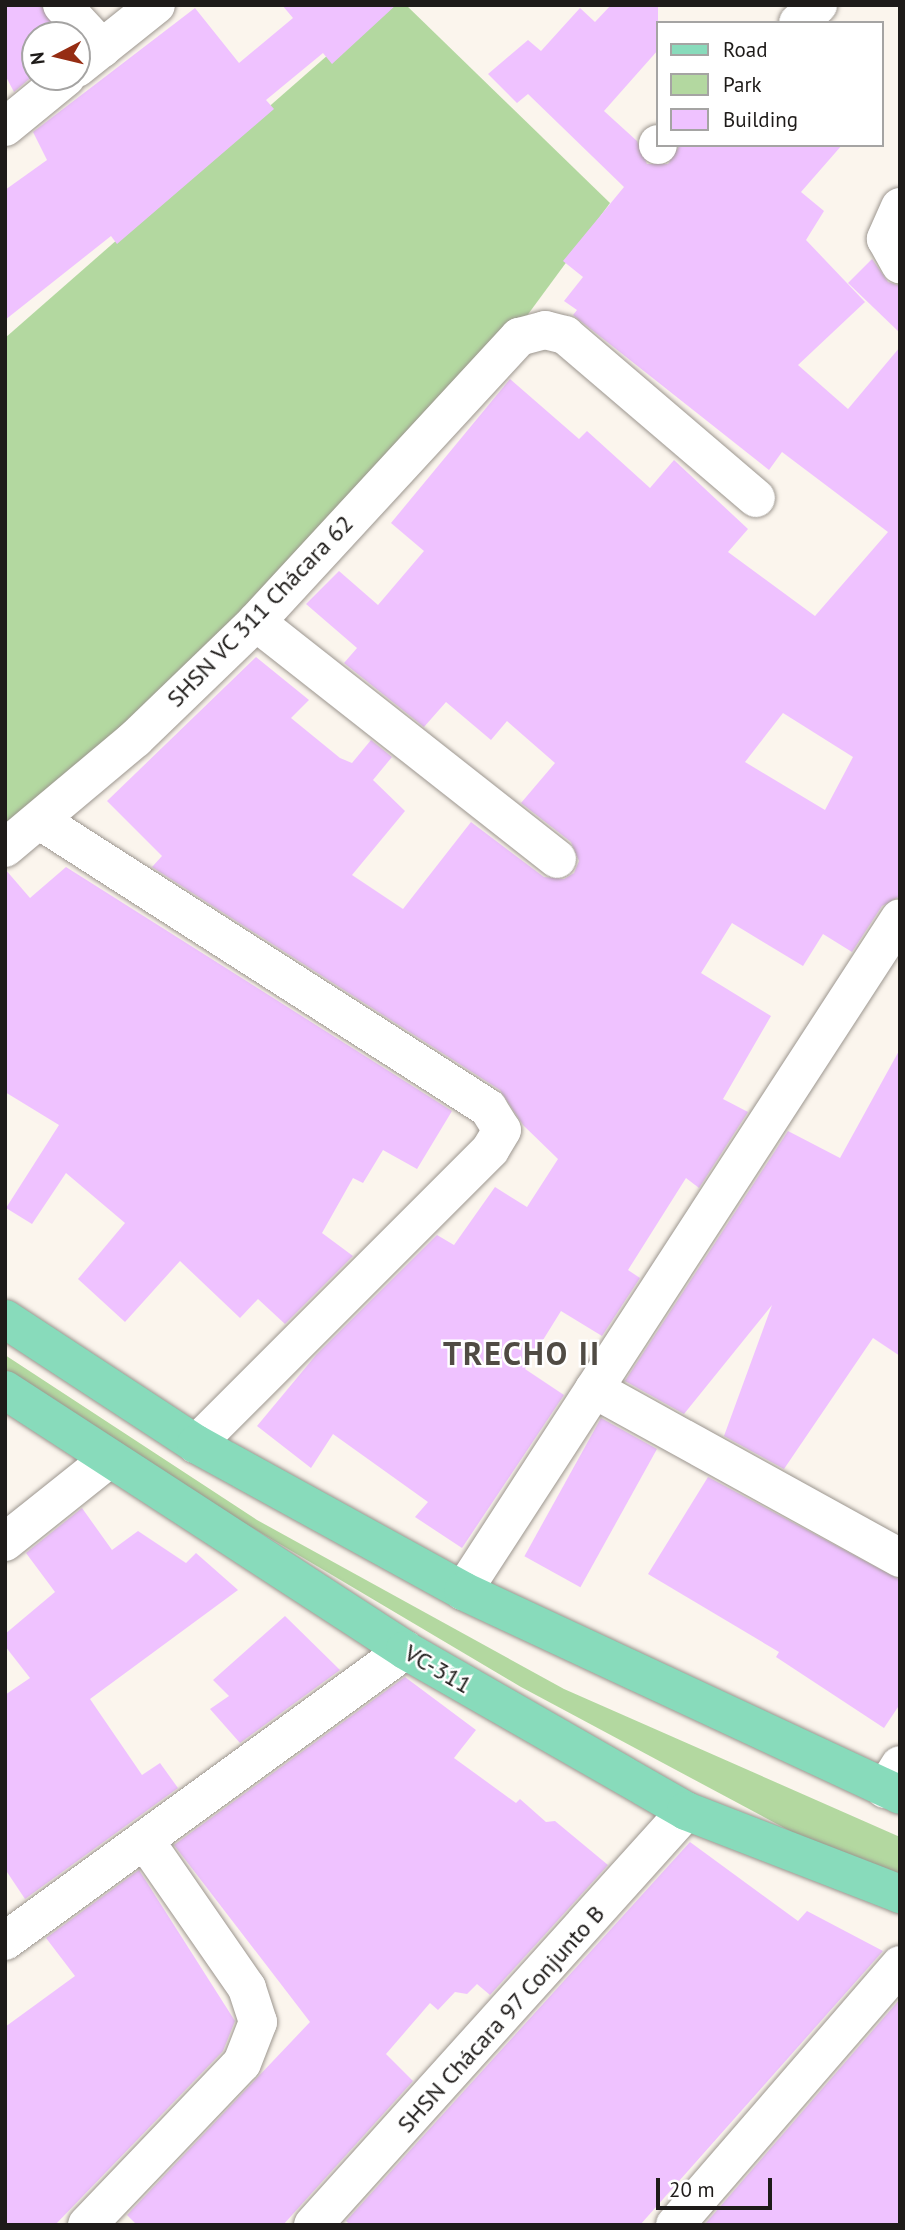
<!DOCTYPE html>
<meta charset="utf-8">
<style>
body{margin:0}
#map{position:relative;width:905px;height:2230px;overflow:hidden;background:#fbf5ed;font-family:"PT Sans",sans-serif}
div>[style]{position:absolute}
.green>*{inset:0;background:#b3d8a0}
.building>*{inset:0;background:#efc2ff;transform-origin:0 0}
.roads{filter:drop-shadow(0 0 2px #9c968f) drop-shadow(0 0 2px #9c968f)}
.minor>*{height:38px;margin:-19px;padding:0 19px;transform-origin:19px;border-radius:19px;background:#fff}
.major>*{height:38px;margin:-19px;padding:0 19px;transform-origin:19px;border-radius:19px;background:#88dbbb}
span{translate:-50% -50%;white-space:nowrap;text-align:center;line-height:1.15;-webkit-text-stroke:5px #fff;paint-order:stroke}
.street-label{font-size:24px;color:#1e1b19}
.district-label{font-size:32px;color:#504b44;font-weight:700;letter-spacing:2px}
.frame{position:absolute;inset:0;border:7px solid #1e1b19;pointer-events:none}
.legend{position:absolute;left:656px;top:21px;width:228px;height:126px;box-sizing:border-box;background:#fff;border:2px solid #a5a4a3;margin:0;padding:9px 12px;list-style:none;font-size:21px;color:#1e1b19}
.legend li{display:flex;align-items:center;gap:14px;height:35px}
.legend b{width:35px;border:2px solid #a5a4a3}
.north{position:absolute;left:21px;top:21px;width:70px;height:70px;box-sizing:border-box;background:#fff;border:2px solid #a5a4a3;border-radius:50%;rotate:263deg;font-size:19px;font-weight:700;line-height:28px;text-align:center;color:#1e1b19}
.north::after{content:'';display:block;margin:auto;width:24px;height:32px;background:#962d13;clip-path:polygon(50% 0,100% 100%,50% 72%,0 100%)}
.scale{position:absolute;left:656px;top:2178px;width:116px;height:32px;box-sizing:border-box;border:4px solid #1e1b19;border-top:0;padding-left:9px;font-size:21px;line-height:24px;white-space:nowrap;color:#1e1b19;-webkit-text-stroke:5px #fff;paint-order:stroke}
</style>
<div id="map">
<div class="green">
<div style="clip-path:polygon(385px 5px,406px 5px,610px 203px,498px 355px,5px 848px,5px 338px)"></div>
<div style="clip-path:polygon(5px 1355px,257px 1520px,564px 1689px,900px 1837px,900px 1876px,820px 1847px,521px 1687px,138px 1460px,5px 1375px)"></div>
</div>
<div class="building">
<div style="clip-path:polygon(5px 5px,41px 5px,60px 35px,35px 35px,35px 74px,14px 92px,5px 75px)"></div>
<div style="clip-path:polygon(282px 5px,396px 5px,332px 64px,323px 53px,266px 100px,274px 109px,117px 244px,111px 236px,5px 320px,5px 190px,47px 160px,33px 132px,195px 8px,239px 63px,293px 18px)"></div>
<div style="clip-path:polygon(evenodd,611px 5px,658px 5px,658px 50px,604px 111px,637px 141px,647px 164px,668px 164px,680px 145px,842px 145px,801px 192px,824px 211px,806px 240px,865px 302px,798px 365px,848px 409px,900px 347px,900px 896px,882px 906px,852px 952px,823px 934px,803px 966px,732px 923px,701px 973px,771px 1016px,723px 1099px,748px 1112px,699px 1188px,686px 1178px,628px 1270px,640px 1278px,602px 1336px,561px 1311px,525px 1369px,564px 1395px,462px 1548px,415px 1517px,428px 1502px,333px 1434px,311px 1468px,257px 1426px,316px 1355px,437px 1235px,454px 1245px,495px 1187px,527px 1207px,558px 1159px,523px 1125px,500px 1090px,152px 867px,162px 856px,107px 801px,256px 657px,309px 700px,291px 718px,340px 758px,352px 763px,371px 740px,392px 757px,373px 780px,405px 811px,352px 875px,403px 909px,471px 822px,544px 877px,564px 879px,574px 873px,579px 861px,571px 842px,521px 803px,555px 763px,507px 721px,491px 740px,446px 702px,424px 727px,344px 663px,357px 648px,306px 604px,339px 571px,378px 605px,424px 551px,391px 523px,510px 379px,579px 439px,587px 431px,650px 488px,674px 460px,748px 529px,728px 552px,815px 616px,888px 532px,782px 452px,769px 470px,573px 315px,577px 310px,564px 301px,583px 277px,563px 261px,624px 187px,528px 94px,517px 103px,488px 74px,528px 40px,541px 51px,580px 8px,595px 22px,611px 5px,783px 713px,853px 757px,825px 810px,745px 762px,783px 713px)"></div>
<div style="clip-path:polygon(872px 259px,888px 282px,900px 286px,900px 333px,848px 283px)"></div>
<div style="clip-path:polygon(66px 867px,452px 1111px,417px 1169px,383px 1150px,363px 1183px,353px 1178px,322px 1233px,353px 1256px,285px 1324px,258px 1299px,240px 1318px,180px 1261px,125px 1322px,78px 1279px,125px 1223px,66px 1173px,32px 1224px,6px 1208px,59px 1125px,5px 1092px,5px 869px,30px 898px)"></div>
<div style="clip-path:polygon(900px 1049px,900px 1356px,873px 1338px,784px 1469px,724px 1436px,772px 1305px,684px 1414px,625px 1381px,788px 1131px,840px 1158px)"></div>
<div style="left:601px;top:1418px;width:64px;height:158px;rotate:29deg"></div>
<div style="clip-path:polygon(708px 1477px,900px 1580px,900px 1704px,884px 1728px,776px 1657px,779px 1652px,648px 1574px)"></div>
<div style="clip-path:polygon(82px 1508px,112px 1550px,138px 1531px,186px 1563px,196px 1553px,238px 1590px,90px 1699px,142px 1775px,160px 1763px,178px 1788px,25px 1899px,5px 1869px,5px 1695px,30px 1678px,5px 1646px,5px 1634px,55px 1592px,26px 1553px)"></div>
<div style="clip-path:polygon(285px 1616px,340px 1670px,240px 1743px,210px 1709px,229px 1696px,213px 1680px)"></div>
<div style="clip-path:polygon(405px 1677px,476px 1730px,454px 1758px,516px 1803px,520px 1799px,546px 1822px,555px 1821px,608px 1865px,490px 1995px,477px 1984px,467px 1994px,455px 1992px,438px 2010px,430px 2003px,386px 2054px,413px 2081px,283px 2225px,137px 2225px,127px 2215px,310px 2022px,174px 1845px)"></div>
<div style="clip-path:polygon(690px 1842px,798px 1921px,807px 1911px,883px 1951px,640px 2225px,350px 2225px,346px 2221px)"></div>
<div style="clip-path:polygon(139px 1870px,235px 2021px,223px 2051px,55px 2225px,5px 2225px,5px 2027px,75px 1976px,46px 1938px)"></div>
<div style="clip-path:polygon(900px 1999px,900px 2225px,706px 2225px,705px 2224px)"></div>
</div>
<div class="roads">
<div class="minor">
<div style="left:62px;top:5px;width:59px;rotate:47.1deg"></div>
<div style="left:798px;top:23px;width:27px;rotate:-42deg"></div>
<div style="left:77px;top:68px;width:101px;rotate:-38.6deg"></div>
<div style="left:5px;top:127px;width:79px;rotate:-39.3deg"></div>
<div style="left:658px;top:145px;width:1px;rotate:-90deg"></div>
<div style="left:900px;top:207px;width:35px;rotate:114deg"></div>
<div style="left:886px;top:239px;width:29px;rotate:61deg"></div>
<div style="left:256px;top:622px;width:383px;rotate:38.2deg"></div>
<div style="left:42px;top:822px;width:530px;rotate:32.67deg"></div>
<div style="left:488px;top:1108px;width:26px;rotate:58deg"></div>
<div style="left:502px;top:1130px;width:23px;rotate:121deg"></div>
<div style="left:490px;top:1150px;width:416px;rotate:135deg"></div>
<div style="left:5px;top:848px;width:170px;rotate:-40deg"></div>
<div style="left:135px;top:739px;width:168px;rotate:-44deg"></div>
<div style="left:256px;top:622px;width:388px;rotate:-47.3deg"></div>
<div style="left:519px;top:337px;width:27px;rotate:-15deg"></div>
<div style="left:545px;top:330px;width:21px;rotate:14deg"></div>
<div style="left:565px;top:335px;width:251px;rotate:40.5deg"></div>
<div style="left:594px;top:1389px;width:350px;rotate:28.9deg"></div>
<div style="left:5px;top:1542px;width:133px;rotate:-38.6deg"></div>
<div style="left:463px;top:1591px;width:802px;rotate:-57deg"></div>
<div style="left:885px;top:1789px;width:28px;rotate:-58deg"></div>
<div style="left:5px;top:1941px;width:495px;rotate:-36deg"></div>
<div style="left:87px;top:2225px;width:224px;rotate:-46.3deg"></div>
<div style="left:242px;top:2063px;width:44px;rotate:-68.7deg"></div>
<div style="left:258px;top:2022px;width:36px;rotate:-108deg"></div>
<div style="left:247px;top:1988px;width:178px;rotate:-124.7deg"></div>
<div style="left:313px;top:2225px;width:557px;rotate:-47.98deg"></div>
<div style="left:675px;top:2225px;width:344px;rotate:-49.1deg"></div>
</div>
<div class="major">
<div style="left:5px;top:1319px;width:228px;rotate:33.2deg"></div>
<div style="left:196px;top:1444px;width:305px;rotate:28.8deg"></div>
<div style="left:463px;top:1591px;width:482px;rotate:25deg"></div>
<div style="left:5px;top:1390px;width:477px;rotate:33deg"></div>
<div style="left:405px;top:1650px;width:324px;rotate:29.8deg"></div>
<div style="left:686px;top:1811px;width:230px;rotate:21.2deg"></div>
</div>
</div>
<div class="street-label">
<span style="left:260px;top:611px;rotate:-46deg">SHSN VC 311 Chácara 62</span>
<span style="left:438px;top:1669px;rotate:30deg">VC-311</span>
<span style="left:501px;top:2019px;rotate:-48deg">SHSN Chácara 97 Conjunto B</span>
</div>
<div class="district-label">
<span style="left:522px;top:1353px">TRECHO II</span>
</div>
<div class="frame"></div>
<ul class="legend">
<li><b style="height:9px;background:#88dbbb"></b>Road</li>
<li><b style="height:19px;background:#b3d8a0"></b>Park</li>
<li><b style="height:19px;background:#efc2ff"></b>Building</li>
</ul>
<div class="north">N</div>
<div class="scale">20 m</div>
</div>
